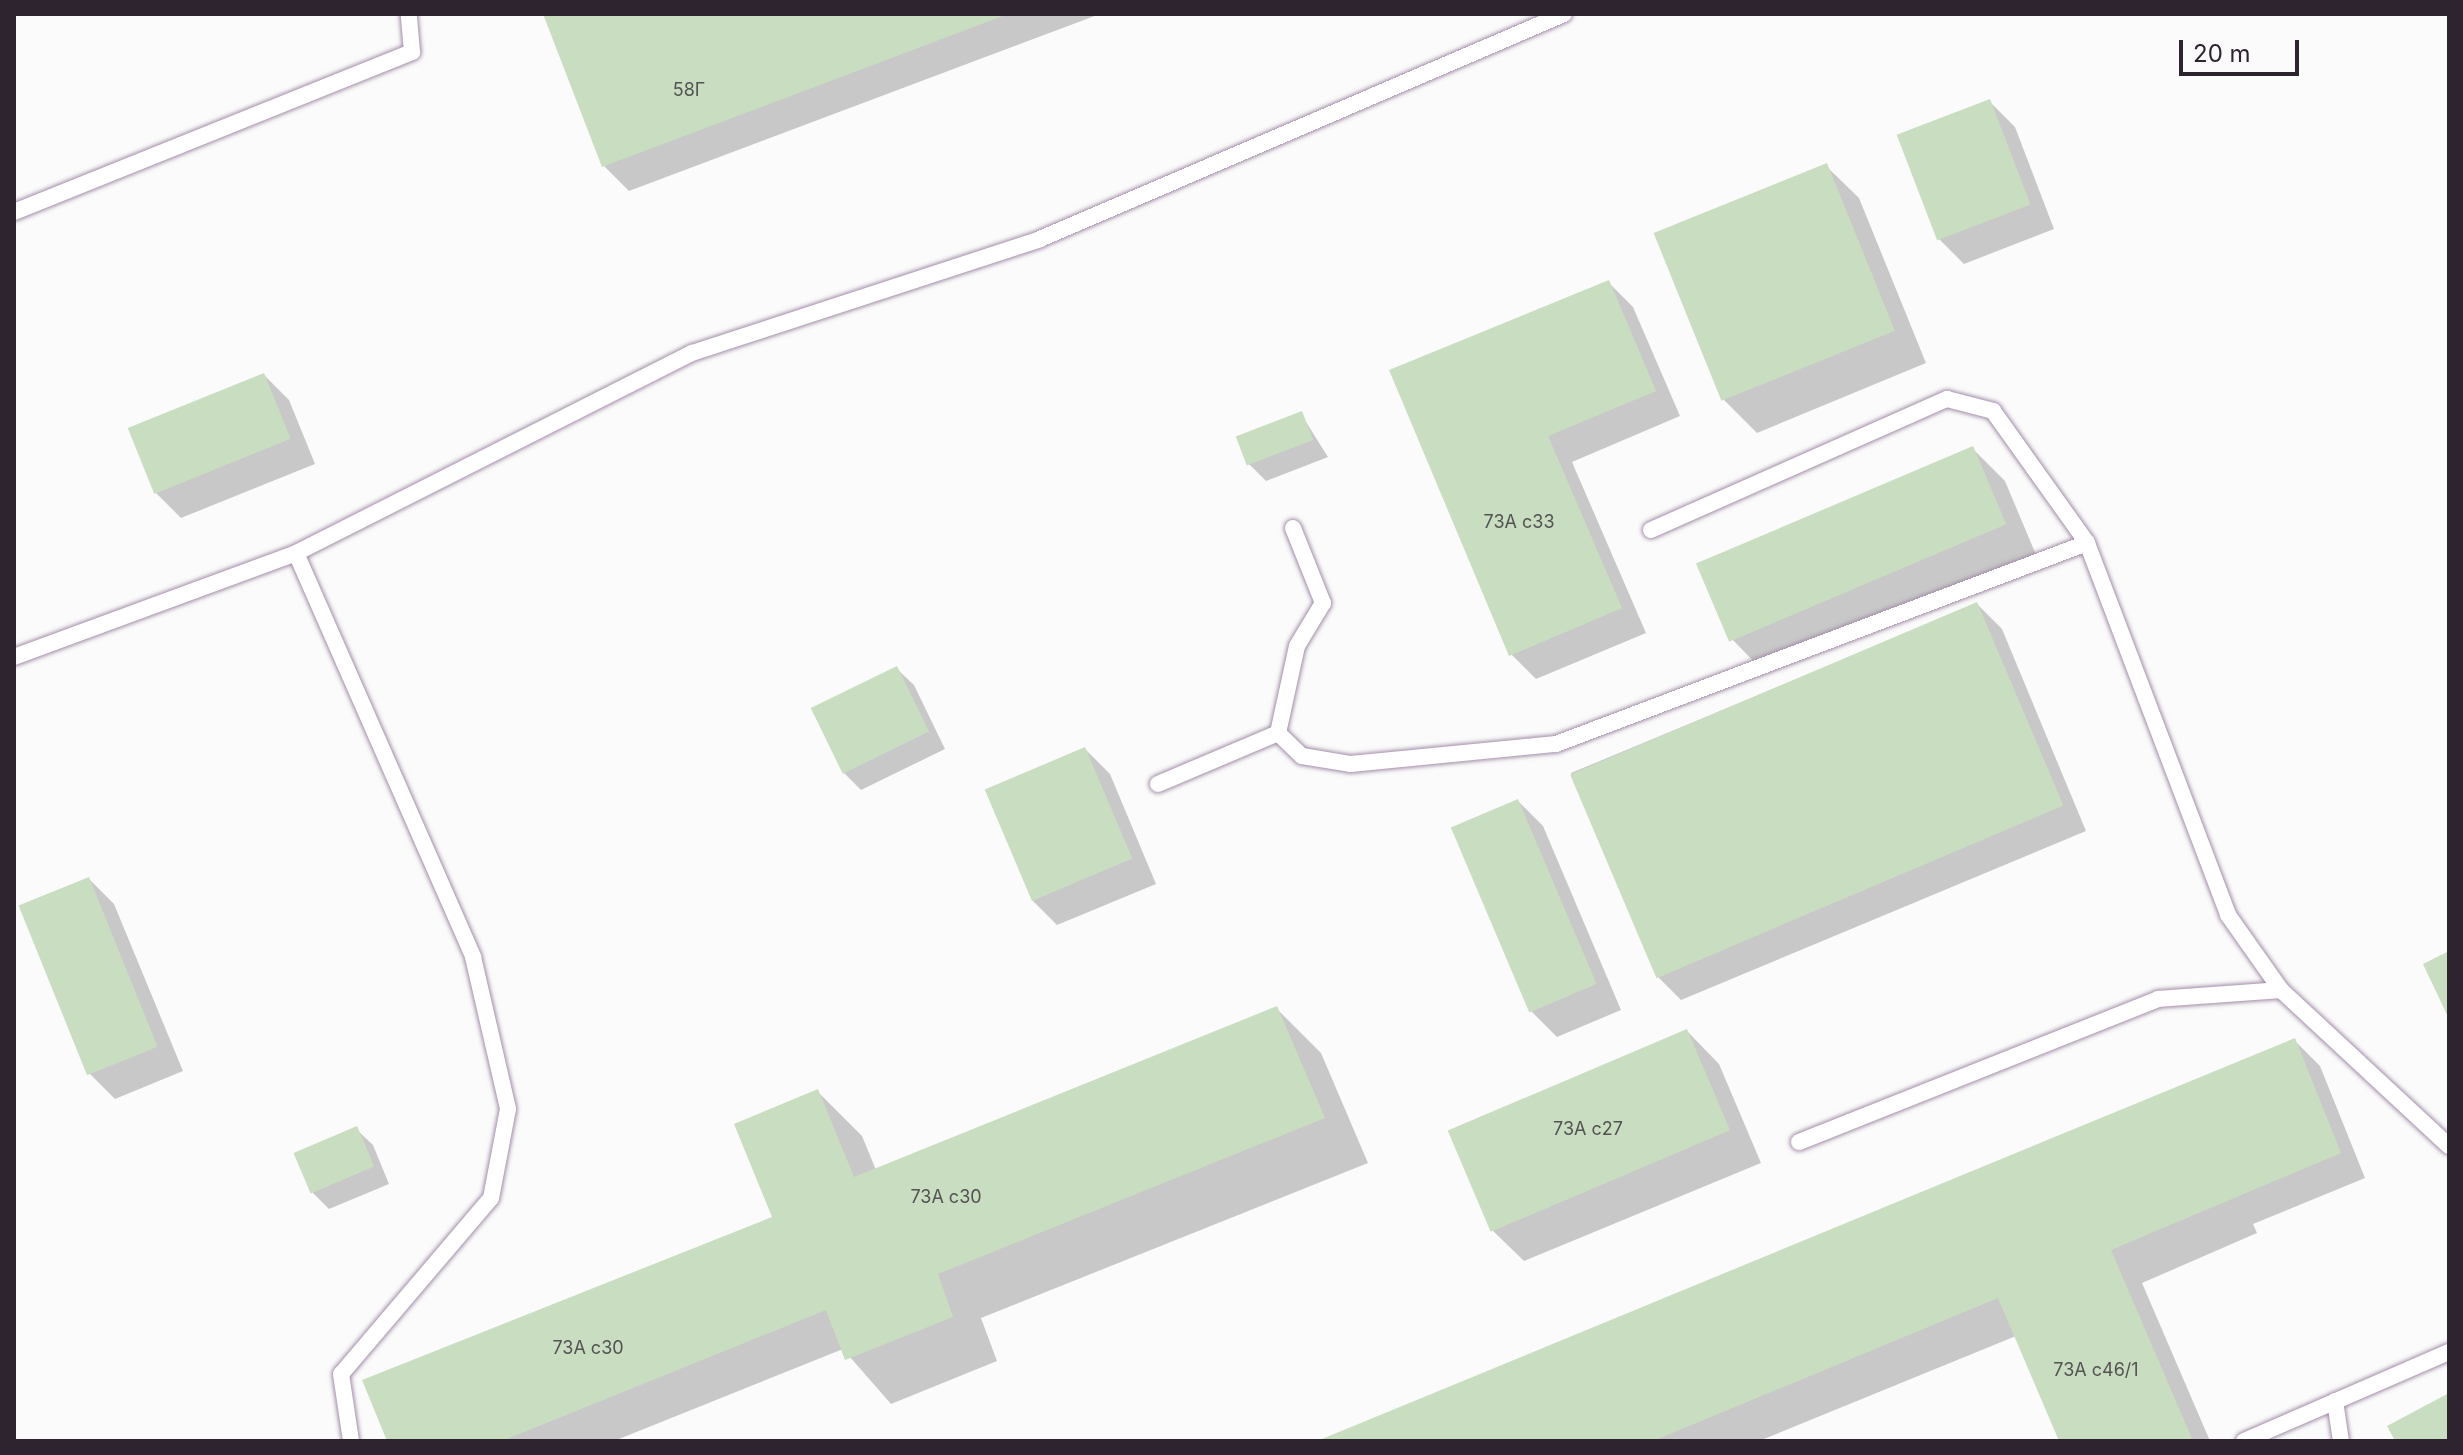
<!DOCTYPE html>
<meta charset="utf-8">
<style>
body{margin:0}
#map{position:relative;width:2463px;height:1455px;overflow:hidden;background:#fbfbfb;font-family:Inter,sans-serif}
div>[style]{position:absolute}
.shadow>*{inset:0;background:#0003}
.building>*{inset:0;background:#c9dec0;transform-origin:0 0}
.roads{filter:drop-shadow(0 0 2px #a38da9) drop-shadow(0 0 2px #a38da9)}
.lane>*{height:16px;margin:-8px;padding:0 8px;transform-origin:8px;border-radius:8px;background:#fff}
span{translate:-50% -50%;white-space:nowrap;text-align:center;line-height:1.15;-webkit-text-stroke:6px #fbfbfb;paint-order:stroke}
.number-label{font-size:18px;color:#545253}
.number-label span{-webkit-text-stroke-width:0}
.frame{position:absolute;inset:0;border:16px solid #2d242f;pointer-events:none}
.scale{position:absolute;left:2179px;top:40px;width:120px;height:36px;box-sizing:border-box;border:4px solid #2d242f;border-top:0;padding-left:10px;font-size:24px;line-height:28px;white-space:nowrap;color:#2d242f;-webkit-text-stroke:6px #fbfbfb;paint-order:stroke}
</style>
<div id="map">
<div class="shadow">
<div style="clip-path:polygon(545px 14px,1100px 14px,629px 191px,604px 166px)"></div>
<div style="clip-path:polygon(1990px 102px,2015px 127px,2054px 229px,1964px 264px,1939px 239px)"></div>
<div style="clip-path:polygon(1826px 166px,1859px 198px,1926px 363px,1757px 433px,1724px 400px)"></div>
<div style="clip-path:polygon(1608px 282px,1633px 307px,1680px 416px,1572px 462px,1646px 633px,1536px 679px,1511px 654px,1392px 371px)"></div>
<div style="clip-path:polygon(264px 375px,289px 400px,315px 464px,181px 518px,156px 493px)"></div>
<div style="clip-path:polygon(1301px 414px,1328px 457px,1266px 481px,1249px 464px)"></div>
<div style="clip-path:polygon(1972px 448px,2005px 481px,2037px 557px,1761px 669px,1729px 636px)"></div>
<div style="clip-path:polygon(1977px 604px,2002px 629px,2086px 831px,1681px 1000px,1656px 975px,1571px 773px)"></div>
<div style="clip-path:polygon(897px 669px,914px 685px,945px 749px,861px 790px,844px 773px)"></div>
<div style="clip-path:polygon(1085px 749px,1110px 774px,1156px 884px,1057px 925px,1032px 900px)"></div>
<div style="clip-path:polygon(1518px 801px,1543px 826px,1621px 1010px,1557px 1037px,1532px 1012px)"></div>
<div style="clip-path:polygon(89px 879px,114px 904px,183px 1071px,115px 1099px,90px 1074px)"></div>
<div style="clip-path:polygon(1276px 1008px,1321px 1053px,1368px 1163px,981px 1318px,997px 1361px,891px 1404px,843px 1349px,614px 1441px,390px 1441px,774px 1218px,818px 1092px,862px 1136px,876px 1170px)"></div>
<div style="clip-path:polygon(1687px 1031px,1719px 1064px,1761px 1163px,1524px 1261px,1491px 1229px)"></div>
<div style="clip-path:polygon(2295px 1041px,2320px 1066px,2365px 1178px,2253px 1224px,2257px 1233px,2142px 1283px,2210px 1441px,2061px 1441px,2016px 1336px,1759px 1441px,1329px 1441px)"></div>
<div style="clip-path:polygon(356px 1129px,373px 1145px,389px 1184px,329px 1209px,312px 1192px)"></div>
</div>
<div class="building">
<div style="clip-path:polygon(543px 14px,1008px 14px,602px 167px)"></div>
<div style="left:1990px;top:99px;width:113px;height:100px;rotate:69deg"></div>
<div style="left:1827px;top:163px;width:181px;height:187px;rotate:68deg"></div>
<div style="clip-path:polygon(1609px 280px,1656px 391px,1548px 436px,1622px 608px,1509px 656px,1389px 370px)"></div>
<div style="left:264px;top:373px;width:71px;height:147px;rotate:68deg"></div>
<div style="left:1302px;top:411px;width:31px;height:71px;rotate:69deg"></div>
<div style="left:1973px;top:446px;width:85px;height:301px;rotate:67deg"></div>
<div style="left:1977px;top:602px;width:221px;height:442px;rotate:67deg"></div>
<div style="left:897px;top:666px;width:73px;height:96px;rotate:64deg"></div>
<div style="left:1085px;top:747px;width:121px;height:109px;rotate:67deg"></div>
<div style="left:1518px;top:799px;width:201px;height:73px;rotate:67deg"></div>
<div style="left:89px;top:877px;width:183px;height:76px;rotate:68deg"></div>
<div style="clip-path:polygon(2449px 951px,2449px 1019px,2423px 964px)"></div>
<div style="clip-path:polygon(1277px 1006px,1325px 1118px,938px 1274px,953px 1317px,845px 1360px,826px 1310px,502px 1441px,387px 1441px,362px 1380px,772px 1217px,734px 1124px,818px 1089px,854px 1177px)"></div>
<div style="left:1687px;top:1029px;width:110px;height:260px;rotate:67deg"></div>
<div style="clip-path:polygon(2295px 1038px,2341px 1153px,2111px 1250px,2193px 1441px,2059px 1441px,1998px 1298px,1653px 1441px,1317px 1441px)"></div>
<div style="left:357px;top:1126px;width:44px;height:69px;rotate:67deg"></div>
<div style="clip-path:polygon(2449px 1393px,2449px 1441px,2395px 1441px,2387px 1426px)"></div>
</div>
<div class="roads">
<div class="lane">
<div style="left:14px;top:212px;width:429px;rotate:-21.9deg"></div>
<div style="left:412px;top:52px;width:38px;rotate:-95deg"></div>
<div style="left:1293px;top:528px;width:81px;rotate:68.2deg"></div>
<div style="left:1323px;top:603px;width:50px;rotate:121.2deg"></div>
<div style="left:1297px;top:646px;width:89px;rotate:102.3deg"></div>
<div style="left:1278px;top:733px;width:33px;rotate:44deg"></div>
<div style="left:1302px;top:756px;width:50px;rotate:9.3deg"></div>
<div style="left:1351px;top:764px;width:206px;rotate:-5.6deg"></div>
<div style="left:1556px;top:744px;width:568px;rotate:-20.73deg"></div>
<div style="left:1651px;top:530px;width:324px;rotate:-23.9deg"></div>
<div style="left:1947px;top:399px;width:48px;rotate:14.6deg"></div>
<div style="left:1993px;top:411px;width:162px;rotate:54.5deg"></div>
<div style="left:2087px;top:543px;width:398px;rotate:69.2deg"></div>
<div style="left:2228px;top:915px;width:92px;rotate:54.8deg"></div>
<div style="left:296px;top:553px;width:441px;rotate:66.3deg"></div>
<div style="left:473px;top:957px;width:156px;rotate:77deg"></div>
<div style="left:508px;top:1109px;width:91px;rotate:100.8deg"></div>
<div style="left:491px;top:1198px;width:231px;rotate:130.4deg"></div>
<div style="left:341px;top:1374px;width:68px;rotate:81.5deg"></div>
<div style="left:14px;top:657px;width:301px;rotate:-20.2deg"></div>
<div style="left:296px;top:553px;width:444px;rotate:-26.8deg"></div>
<div style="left:692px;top:353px;width:366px;rotate:-18.1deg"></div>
<div style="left:1040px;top:239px;width:570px;rotate:-23.24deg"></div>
<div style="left:1158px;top:784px;width:130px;rotate:-23deg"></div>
<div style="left:1799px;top:1142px;width:386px;rotate:-21.7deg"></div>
<div style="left:2158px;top:999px;width:123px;rotate:-4.2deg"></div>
<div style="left:2281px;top:990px;width:229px;rotate:42.9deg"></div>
<div style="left:2335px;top:1401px;width:40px;rotate:81.5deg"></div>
<div style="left:2244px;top:1441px;width:223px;rotate:-23.5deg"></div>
</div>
</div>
<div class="number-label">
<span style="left:689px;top:90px">58Г</span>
<span style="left:1519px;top:522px">73А с33</span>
<span style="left:1588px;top:1129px">73А с27</span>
<span style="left:946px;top:1197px">73А с30</span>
<span style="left:588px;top:1348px">73А с30</span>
<span style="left:2096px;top:1370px">73А с46/1</span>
</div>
<div class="frame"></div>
<div class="scale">20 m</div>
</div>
